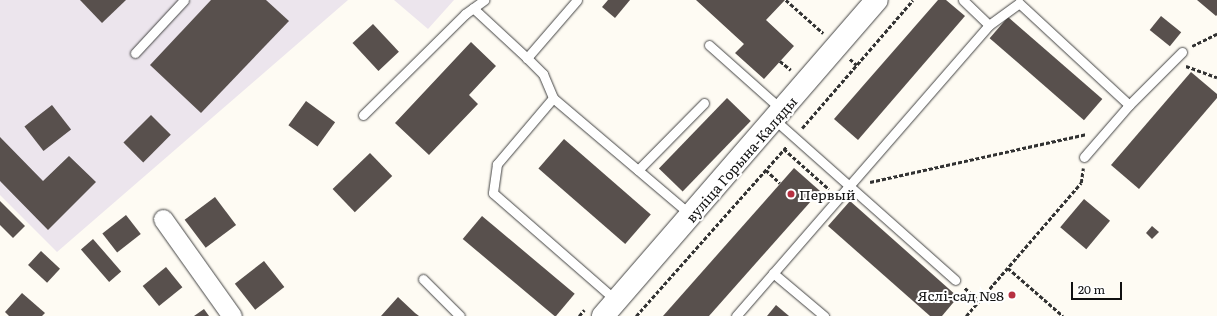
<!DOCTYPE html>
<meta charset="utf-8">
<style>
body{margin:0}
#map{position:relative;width:1217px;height:316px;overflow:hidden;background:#fefbf3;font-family:Literata,serif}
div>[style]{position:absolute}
.industrial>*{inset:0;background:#ece5ed}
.building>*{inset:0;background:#58504d;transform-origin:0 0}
.path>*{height:2.5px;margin-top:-1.25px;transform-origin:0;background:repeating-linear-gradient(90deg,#323232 0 4px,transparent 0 6px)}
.roads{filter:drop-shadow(0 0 1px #434343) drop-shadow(0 0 1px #434343)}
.service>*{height:9px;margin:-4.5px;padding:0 4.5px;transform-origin:4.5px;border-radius:4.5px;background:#fff}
.minor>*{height:19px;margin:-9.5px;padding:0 9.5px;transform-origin:9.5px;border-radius:9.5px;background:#fff}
.tertiary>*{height:22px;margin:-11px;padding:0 11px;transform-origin:11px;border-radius:11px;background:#fff}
.dots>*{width:11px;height:11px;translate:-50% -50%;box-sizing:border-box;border:2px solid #fff;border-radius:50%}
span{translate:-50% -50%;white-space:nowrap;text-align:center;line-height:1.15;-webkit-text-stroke:4px #fff;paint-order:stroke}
.street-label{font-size:14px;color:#101010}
.poi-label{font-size:14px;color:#101010}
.left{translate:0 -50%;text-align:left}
.right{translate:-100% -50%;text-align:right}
.scale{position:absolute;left:1071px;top:282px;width:51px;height:18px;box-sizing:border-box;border:2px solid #101010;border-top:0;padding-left:5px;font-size:12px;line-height:14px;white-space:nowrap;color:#101010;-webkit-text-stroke:3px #fff;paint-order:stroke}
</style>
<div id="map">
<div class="industrial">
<div style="clip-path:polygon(0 0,348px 0,57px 252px,0 195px)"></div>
<div style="clip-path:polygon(394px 0,454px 0,428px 29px)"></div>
</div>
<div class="building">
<div style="clip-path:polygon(80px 0,126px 0,102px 23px)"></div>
<div style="clip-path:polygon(211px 0,266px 0,289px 21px,201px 113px,150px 65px)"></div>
<div style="clip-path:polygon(608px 0,630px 0,615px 18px,602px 7px)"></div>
<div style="clip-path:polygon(696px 0,785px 0,766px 20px,794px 46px,764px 79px,735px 53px,744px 44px)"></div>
<div style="clip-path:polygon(938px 0,946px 0,965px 16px,858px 140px,834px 119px)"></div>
<div style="clip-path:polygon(1197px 0,1217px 0,1217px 15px,1216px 16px)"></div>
<div style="left:1161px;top:16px;width:26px;height:18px;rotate:39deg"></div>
<div style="left:1008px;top:17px;width:125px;height:28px;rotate:41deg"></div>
<div style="left:373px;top:24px;width:38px;height:28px;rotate:47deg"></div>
<div style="clip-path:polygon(471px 42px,496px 66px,469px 95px,478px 104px,429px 155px,395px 123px)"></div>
<div style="clip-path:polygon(1191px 72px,1217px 94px,1217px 98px,1139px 189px,1111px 165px)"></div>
<div style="left:727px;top:98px;width:33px;height:98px;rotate:44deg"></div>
<div style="left:306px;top:101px;width:36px;height:30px;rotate:36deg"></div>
<div style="left:52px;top:105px;width:31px;height:35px;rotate:52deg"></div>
<div style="left:151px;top:115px;width:28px;height:39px;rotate:45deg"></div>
<div style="clip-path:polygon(0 137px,43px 181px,69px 156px,96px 182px,48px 230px,0 181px)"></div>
<div style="left:564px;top:139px;width:115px;height:39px;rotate:41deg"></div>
<div style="left:370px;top:153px;width:32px;height:52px;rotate:46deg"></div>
<div style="clip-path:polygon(794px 168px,820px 191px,709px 316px,663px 316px)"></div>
<div style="left:215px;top:197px;width:35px;height:38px;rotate:53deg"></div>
<div style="left:1084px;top:199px;width:34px;height:37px;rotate:40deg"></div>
<div style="clip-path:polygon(0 201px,25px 226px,13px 238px,0 225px)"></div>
<div style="clip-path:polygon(850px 201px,958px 297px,942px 316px,930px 316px,828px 226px)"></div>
<div style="left:126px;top:215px;width:24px;height:30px;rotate:52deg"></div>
<div style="left:482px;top:216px;width:121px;height:30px;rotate:40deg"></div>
<div style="clip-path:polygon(1152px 226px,1159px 232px,1152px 239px,1146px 233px)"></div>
<div style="left:93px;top:239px;width:43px;height:16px;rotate:49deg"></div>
<div style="left:41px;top:251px;width:26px;height:19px;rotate:43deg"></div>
<div style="left:264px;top:261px;width:33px;height:37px;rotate:52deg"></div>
<div style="left:166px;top:267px;width:26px;height:30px;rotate:51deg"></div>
<div style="clip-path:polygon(22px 293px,45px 313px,42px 316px,9px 316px,5px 312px)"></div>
<div style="clip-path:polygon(398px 297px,415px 313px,419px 316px,381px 316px)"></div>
<div style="clip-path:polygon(776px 305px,789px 316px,767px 316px)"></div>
<div style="clip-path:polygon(204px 309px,209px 316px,194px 316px)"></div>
</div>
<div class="path">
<div style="left:786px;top:0;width:50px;rotate:41.7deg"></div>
<div style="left:1192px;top:46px;width:28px;rotate:-26deg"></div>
<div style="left:850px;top:59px;width:9px;rotate:41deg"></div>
<div style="left:780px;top:61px;width:14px;rotate:39deg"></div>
<div style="left:1186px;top:66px;width:33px;rotate:20deg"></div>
<div style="left:802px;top:128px;width:169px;rotate:-49.1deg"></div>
<div style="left:784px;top:149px;width:60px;rotate:41.6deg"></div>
<div style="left:766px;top:170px;width:19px;rotate:43deg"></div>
<div style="left:870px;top:182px;width:221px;rotate:-12.5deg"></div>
<div style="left:1008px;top:268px;width:73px;rotate:41.1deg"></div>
<div style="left:965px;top:288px;width:19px;rotate:43deg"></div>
<div style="left:579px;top:316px;width:8px;rotate:-50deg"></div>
<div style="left:636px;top:316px;width:227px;rotate:-48.4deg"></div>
<div style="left:966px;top:316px;width:176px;rotate:-49.2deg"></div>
<div style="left:1081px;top:183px;width:15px;rotate:-82deg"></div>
</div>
<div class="roads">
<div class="service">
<div style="left:577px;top:0;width:77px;rotate:130.8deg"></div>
<div style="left:527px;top:58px;width:23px;rotate:45deg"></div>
<div style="left:543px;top:74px;width:26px;rotate:67deg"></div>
<div style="left:553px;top:98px;width:87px;rotate:130.3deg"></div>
<div style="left:497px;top:164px;width:29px;rotate:98deg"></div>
<div style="left:493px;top:193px;width:164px;rotate:41.1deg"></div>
<div style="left:963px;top:0;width:36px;rotate:44deg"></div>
<div style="left:989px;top:25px;width:37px;rotate:-36deg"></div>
<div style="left:1019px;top:3px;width:150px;rotate:42.8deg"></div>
<div style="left:473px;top:8px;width:74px;rotate:42.8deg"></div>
<div style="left:709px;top:45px;width:98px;rotate:41.7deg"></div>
<div style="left:135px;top:53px;width:72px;rotate:-47.2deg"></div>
<div style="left:553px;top:98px;width:181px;rotate:40.3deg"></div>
<div style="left:363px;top:115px;width:144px;rotate:-44.7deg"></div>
<div style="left:465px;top:14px;width:24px;rotate:-36deg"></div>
<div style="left:775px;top:120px;width:241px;rotate:41.6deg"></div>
<div style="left:1084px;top:157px;width:69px;rotate:-49.1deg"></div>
<div style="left:1129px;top:105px;width:75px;rotate:-45deg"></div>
<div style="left:638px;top:170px;width:94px;rotate:-45.4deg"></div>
<div style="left:773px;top:273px;width:67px;rotate:40.1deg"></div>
<div style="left:423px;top:279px;width:52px;rotate:45deg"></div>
<div style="left:736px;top:316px;width:386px;rotate:-49deg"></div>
</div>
<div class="minor">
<div style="left:163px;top:219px;width:119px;rotate:54.6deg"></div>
</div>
<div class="tertiary">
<div style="left:603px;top:316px;width:418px;rotate:-49.1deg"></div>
</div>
</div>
<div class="dots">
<div style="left:791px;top:194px;background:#b73142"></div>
<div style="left:1012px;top:295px;background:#b73142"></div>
</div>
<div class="street-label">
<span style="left:741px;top:159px;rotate:-49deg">вуліца Горына-Каляды</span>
</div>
<div class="poi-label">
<span class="left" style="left:799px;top:194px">Первый</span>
<span class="right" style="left:1004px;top:295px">Яслі-сад №8</span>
</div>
<div class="scale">20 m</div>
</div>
